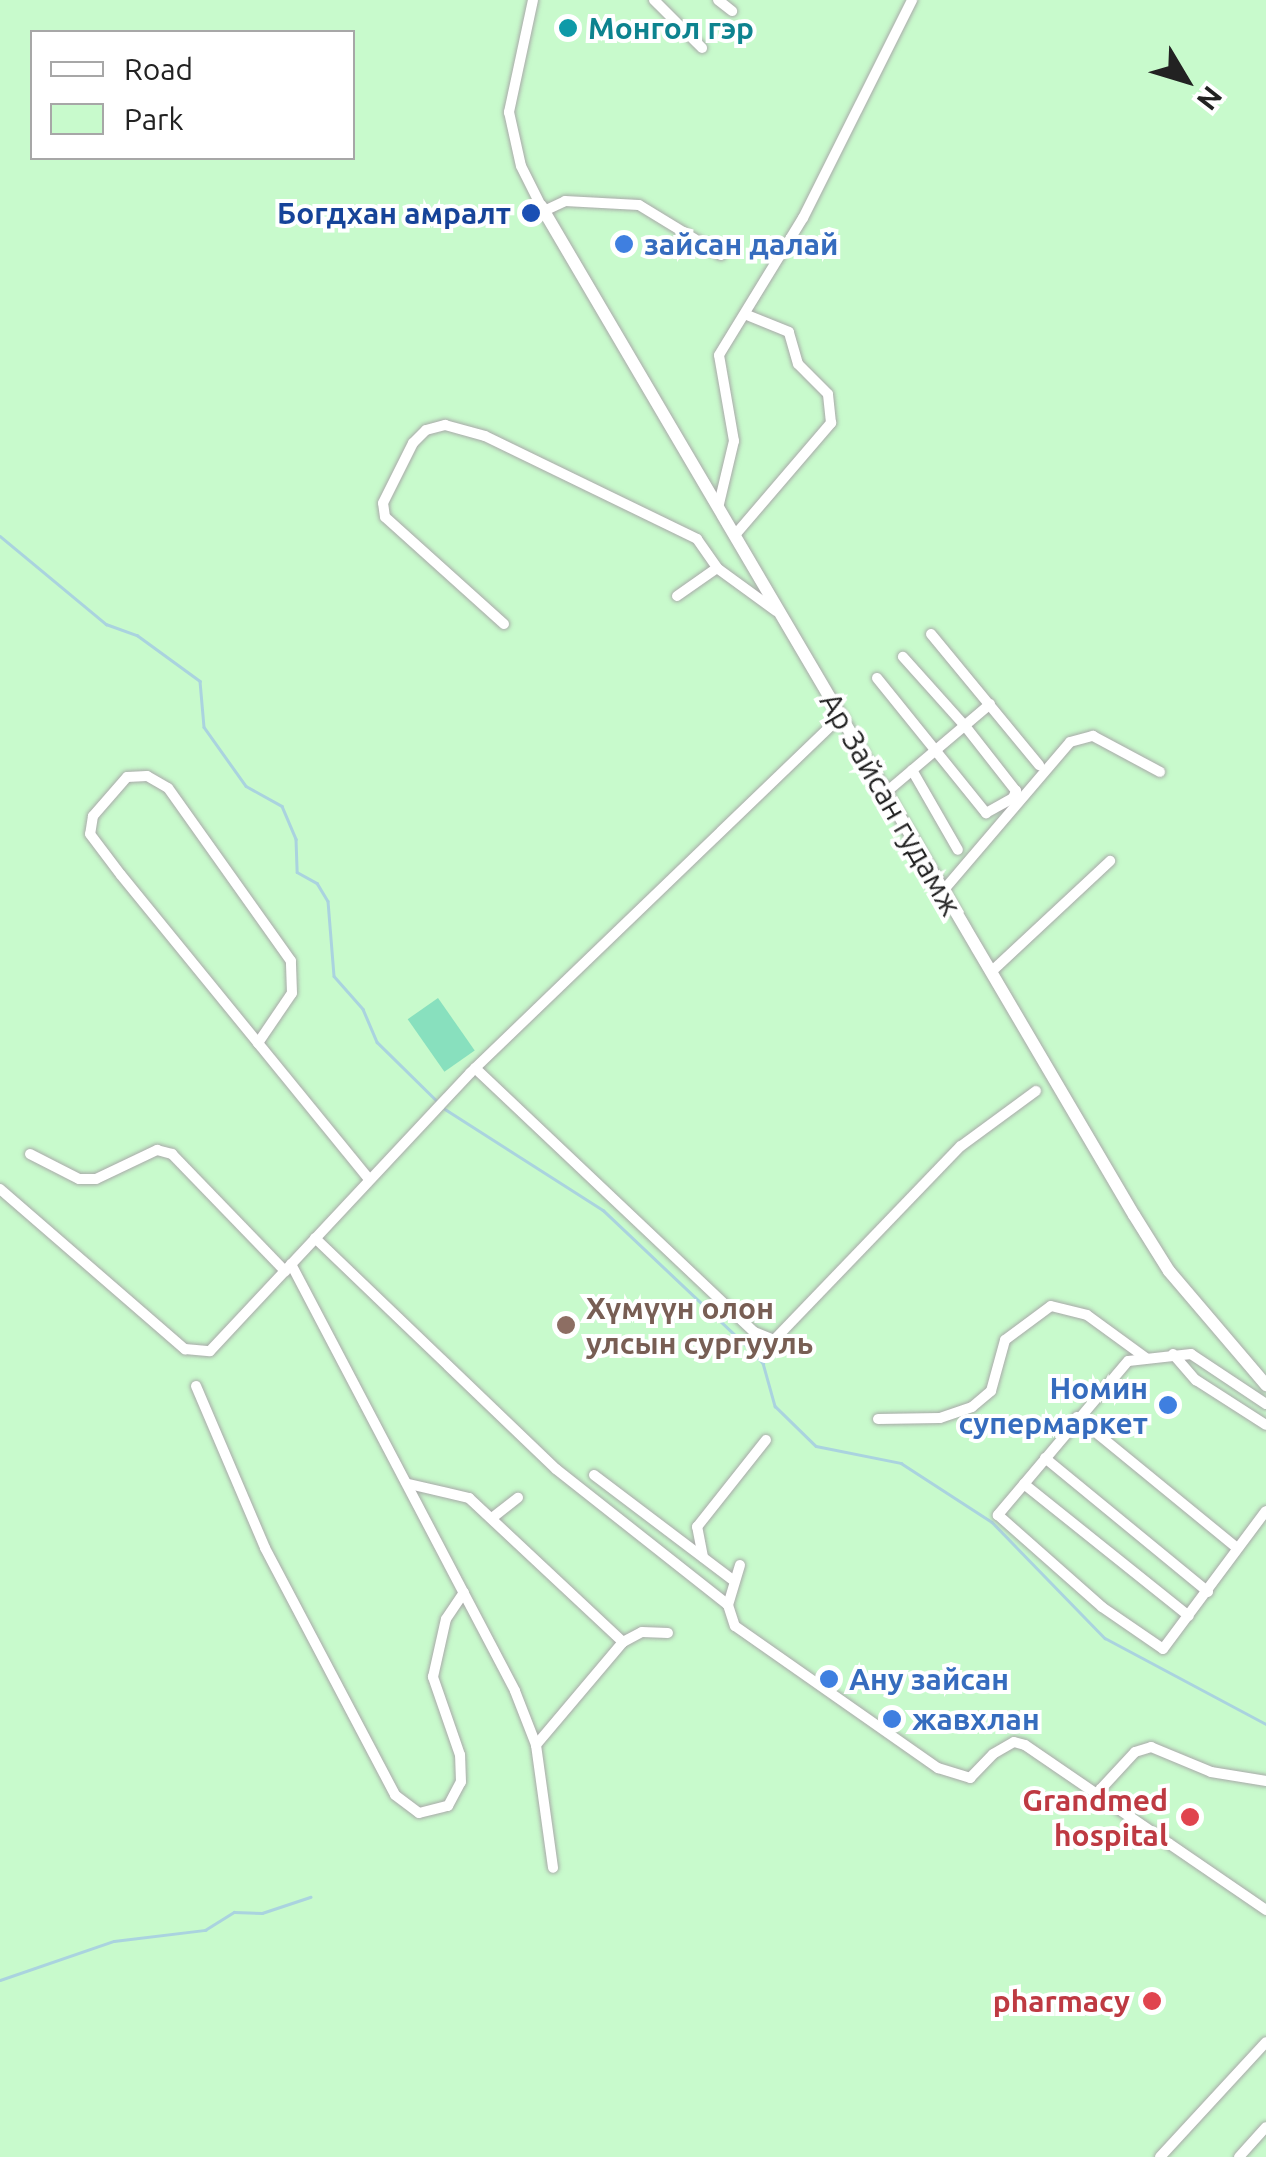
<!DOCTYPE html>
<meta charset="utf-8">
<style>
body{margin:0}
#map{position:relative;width:1266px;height:2157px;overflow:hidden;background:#f2efe9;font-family:Ubuntu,sans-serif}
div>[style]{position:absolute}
.park>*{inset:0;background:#c8facc}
.pitch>*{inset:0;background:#88e0be;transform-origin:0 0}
.stream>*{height:2.5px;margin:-1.25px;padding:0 1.25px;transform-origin:1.25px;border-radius:1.25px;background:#aad3df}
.roads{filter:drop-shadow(0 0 2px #a9a9a9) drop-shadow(0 0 2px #a9a9a9)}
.minor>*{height:10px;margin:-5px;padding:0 5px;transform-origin:5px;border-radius:5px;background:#fff}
.tertiary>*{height:12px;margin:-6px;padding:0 6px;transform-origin:6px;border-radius:6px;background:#fff}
.dots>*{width:28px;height:28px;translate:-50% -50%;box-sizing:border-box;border:5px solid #fff;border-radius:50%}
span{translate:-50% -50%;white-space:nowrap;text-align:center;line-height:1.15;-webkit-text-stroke:8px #fff;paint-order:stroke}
.culture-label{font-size:30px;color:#0d838f;font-weight:700}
.left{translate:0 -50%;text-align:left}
.transit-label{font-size:30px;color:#164399;font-weight:700}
.right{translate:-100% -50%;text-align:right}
.shop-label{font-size:30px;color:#366cbe;font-weight:700}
.street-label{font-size:30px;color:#222}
.education-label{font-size:30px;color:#785e54;font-weight:700}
.health-label{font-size:30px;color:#be3a42;font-weight:700}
.legend{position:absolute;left:30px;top:30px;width:325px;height:130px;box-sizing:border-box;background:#fff;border:2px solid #a7a7a7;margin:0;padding:12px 18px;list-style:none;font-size:30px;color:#222}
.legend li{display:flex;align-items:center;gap:20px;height:50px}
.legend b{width:50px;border:2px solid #a7a7a7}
.north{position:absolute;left:1136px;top:30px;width:100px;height:100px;-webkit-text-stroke:8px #fff;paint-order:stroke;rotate:128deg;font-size:28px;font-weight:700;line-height:40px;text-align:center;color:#222}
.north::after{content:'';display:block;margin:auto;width:35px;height:45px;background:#222;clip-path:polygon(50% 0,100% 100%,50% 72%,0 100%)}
</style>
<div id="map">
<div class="park">
<div style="clip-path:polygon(evenodd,0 0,1266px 0,1266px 2157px,0 2157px,0 0,32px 32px,352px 32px,352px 158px,32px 158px,32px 32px)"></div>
</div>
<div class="pitch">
<div style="left:438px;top:998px;width:64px;height:37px;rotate:55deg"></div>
</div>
<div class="stream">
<div style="left:0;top:536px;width:138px;rotate:39.7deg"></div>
<div style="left:106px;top:624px;width:33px;rotate:20deg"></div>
<div style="left:137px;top:635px;width:78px;rotate:36.1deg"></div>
<div style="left:200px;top:681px;width:46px;rotate:85deg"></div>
<div style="left:204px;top:727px;width:72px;rotate:54.6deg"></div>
<div style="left:246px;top:786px;width:41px;rotate:29.1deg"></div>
<div style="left:282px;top:806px;width:36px;rotate:67deg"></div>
<div style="left:296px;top:839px;width:33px;rotate:88deg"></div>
<div style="left:297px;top:872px;width:23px;rotate:29deg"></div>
<div style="left:317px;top:883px;width:21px;rotate:59deg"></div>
<div style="left:328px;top:901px;width:75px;rotate:85.4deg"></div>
<div style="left:334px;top:976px;width:44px;rotate:48.7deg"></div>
<div style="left:363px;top:1009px;width:36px;rotate:67deg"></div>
<div style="left:377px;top:1042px;width:87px;rotate:44.5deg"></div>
<div style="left:445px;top:1109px;width:188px;rotate:32.6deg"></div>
<div style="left:603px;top:1210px;width:201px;rotate:43.4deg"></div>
<div style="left:749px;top:1348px;width:21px;rotate:47deg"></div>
<div style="left:763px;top:1363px;width:45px;rotate:74.4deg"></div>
<div style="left:775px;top:1406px;width:57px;rotate:44.3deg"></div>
<div style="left:816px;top:1446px;width:87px;rotate:11.3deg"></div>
<div style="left:901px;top:1463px;width:108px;rotate:33deg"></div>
<div style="left:992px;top:1522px;width:162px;rotate:45.8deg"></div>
<div style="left:1105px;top:1638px;width:183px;rotate:28.1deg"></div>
<div style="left:0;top:1980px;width:120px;rotate:-18.9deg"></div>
<div style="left:114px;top:1941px;width:92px;rotate:-6.9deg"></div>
<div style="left:205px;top:1930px;width:34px;rotate:-32deg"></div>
<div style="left:234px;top:1912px;width:28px;rotate:2deg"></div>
<div style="left:262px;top:1913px;width:51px;rotate:-18.4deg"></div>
</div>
<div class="roads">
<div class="minor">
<div style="left:533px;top:0;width:115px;rotate:102.1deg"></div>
<div style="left:509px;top:112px;width:55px;rotate:77.5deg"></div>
<div style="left:521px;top:166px;width:45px;rotate:63.4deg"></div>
<div style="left:654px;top:0;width:68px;rotate:45deg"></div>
<div style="left:718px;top:0;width:18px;rotate:38deg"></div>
<div style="left:544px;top:211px;width:23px;rotate:-25deg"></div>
<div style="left:565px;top:201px;width:74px;rotate:3.1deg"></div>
<div style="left:639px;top:205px;width:96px;rotate:31.4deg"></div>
<div style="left:718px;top:508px;width:69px;rotate:-76.6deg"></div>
<div style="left:734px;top:441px;width:87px;rotate:-99.9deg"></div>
<div style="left:719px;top:355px;width:161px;rotate:-58.5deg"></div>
<div style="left:803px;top:218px;width:244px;rotate:-63.4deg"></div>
<div style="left:735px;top:535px;width:148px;rotate:-49.4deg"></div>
<div style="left:831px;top:423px;width:29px;rotate:-96deg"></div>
<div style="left:828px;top:394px;width:42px;rotate:-135deg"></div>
<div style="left:798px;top:364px;width:33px;rotate:-106deg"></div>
<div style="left:789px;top:332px;width:45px;rotate:-158deg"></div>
<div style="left:677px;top:596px;width:49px;rotate:-35deg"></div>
<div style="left:717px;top:568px;width:73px;rotate:36.1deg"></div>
<div style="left:504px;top:624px;width:160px;rotate:-138deg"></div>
<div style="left:385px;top:517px;width:14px;rotate:-98deg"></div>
<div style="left:383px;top:503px;width:67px;rotate:-63.4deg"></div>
<div style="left:413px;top:443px;width:18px;rotate:-45deg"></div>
<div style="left:426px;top:430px;width:20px;rotate:-15deg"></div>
<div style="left:445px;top:425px;width:41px;rotate:15.4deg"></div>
<div style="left:485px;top:436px;width:236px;rotate:25.9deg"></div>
<div style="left:697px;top:539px;width:35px;rotate:55deg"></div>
<div style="left:931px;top:634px;width:170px;rotate:50.5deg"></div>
<div style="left:877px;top:678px;width:174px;rotate:51.1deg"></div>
<div style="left:986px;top:813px;width:31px;rotate:-29deg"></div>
<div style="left:1013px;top:798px;width:8px;rotate:-67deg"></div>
<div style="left:1016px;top:791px;width:83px;rotate:-128.1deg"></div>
<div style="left:965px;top:726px;width:93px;rotate:-131.9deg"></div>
<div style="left:912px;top:770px;width:92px;rotate:60.1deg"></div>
<div style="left:884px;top:794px;width:139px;rotate:-40.3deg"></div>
<div style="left:942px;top:892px;width:197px;rotate:-49.5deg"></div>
<div style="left:1070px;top:742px;width:24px;rotate:-15deg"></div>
<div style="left:1093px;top:736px;width:76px;rotate:28.2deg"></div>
<div style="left:991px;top:972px;width:163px;rotate:-43deg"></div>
<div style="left:258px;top:1043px;width:60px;rotate:-55.8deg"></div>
<div style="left:292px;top:993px;width:32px;rotate:-92deg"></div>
<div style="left:291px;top:961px;width:212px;rotate:-125.4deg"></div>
<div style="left:168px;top:788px;width:24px;rotate:-150deg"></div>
<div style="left:147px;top:776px;width:20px;rotate:177deg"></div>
<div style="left:127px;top:777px;width:52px;rotate:131.1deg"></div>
<div style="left:93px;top:816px;width:18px;rotate:99deg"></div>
<div style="left:90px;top:834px;width:51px;rotate:52.9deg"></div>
<div style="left:121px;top:875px;width:217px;rotate:50.8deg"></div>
<div style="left:258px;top:1043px;width:176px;rotate:50.8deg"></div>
<div style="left:475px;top:1068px;width:384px;rotate:43.4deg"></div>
<div style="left:754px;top:1332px;width:22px;rotate:22deg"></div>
<div style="left:774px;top:1340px;width:269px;rotate:-46.1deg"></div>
<div style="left:961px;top:1146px;width:93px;rotate:-36.3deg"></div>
<div style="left:30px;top:1154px;width:55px;rotate:27deg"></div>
<div style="left:79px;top:1179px;width:17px"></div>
<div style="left:96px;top:1179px;width:68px;rotate:-25.4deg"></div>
<div style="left:157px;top:1150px;width:16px;rotate:15deg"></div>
<div style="left:172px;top:1154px;width:163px;rotate:46deg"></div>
<div style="left:0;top:1189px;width:245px;rotate:40.9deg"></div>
<div style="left:185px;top:1349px;width:25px;rotate:5deg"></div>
<div style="left:210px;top:1351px;width:381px;rotate:-46.9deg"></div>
<div style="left:470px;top:1073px;width:513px;rotate:-43.9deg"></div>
<div style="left:315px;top:1238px;width:334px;rotate:43.8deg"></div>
<div style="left:556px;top:1469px;width:219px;rotate:38.3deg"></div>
<div style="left:291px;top:1264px;width:482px;rotate:62.3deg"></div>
<div style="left:515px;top:1691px;width:58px;rotate:68.7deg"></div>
<div style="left:536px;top:1745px;width:124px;rotate:82.1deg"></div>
<div style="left:1173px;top:1354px;width:35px;rotate:49deg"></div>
<div style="left:1196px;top:1380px;width:83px;rotate:32.7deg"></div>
<div style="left:196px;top:1386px;width:176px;rotate:66.9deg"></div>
<div style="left:265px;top:1548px;width:279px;rotate:62.2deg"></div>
<div style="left:395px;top:1795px;width:30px;rotate:37deg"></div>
<div style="left:419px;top:1813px;width:30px;rotate:-14deg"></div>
<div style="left:448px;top:1806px;width:27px;rotate:-62deg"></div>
<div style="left:461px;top:1782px;width:27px;rotate:-92deg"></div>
<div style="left:460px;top:1755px;width:83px;rotate:-109.1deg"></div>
<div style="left:433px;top:1677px;width:59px;rotate:-77.4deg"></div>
<div style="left:446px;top:1619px;width:32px;rotate:-56deg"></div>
<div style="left:1266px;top:1404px;width:90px;rotate:-146.3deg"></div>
<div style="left:1191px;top:1354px;width:63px;rotate:173.7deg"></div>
<div style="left:1128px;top:1361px;width:202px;rotate:130.2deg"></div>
<div style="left:998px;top:1515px;width:139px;rotate:41.5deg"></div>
<div style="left:1102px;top:1607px;width:74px;rotate:34.5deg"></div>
<div style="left:1163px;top:1649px;width:172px;rotate:-53.3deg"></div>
<div style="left:1077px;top:1417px;width:207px;rotate:39.3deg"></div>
<div style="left:878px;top:1419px;width:62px;rotate:-0.9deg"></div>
<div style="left:940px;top:1418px;width:34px;rotate:-19deg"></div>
<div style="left:972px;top:1407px;width:25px;rotate:-40deg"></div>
<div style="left:991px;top:1391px;width:53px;rotate:-74.6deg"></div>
<div style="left:1005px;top:1340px;width:57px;rotate:-36.5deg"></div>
<div style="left:1051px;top:1306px;width:37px;rotate:14deg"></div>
<div style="left:1087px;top:1315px;width:73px;rotate:36.1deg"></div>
<div style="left:1045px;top:1458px;width:211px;rotate:39.4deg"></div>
<div style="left:594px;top:1475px;width:174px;rotate:37.1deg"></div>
<div style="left:409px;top:1484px;width:62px;rotate:13.1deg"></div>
<div style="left:469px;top:1498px;width:211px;rotate:43.1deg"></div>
<div style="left:623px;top:1642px;width:135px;rotate:130.2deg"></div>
<div style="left:1024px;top:1484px;width:211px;rotate:38.7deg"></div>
<div style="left:492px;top:1518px;width:33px;rotate:-38deg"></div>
<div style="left:703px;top:1557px;width:31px;rotate:-101deg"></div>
<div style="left:697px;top:1527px;width:111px;rotate:-51.6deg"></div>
<div style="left:740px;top:1565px;width:42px;rotate:106.7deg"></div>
<div style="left:728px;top:1605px;width:22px;rotate:72deg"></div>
<div style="left:735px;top:1626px;width:248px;rotate:35deg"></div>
<div style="left:938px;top:1768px;width:34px;rotate:17deg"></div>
<div style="left:970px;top:1778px;width:33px;rotate:-46deg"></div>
<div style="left:993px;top:1754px;width:24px;rotate:-30deg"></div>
<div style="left:1014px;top:1742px;width:11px;rotate:15deg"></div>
<div style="left:1025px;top:1745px;width:292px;rotate:34.4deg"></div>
<div style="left:623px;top:1642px;width:21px;rotate:-28deg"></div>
<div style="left:642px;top:1632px;width:26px;rotate:2deg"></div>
<div style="left:1099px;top:1791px;width:53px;rotate:-47.3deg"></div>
<div style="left:1135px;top:1752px;width:17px;rotate:-17deg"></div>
<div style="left:1151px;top:1747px;width:65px;rotate:22.6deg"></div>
<div style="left:1211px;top:1772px;width:56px;rotate:9.3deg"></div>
<div style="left:1160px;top:2157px;width:156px;rotate:-47.3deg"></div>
<div style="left:1239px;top:2157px;width:40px;rotate:-48deg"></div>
</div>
<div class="tertiary">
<div style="left:541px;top:206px;width:1170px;rotate:59.56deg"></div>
<div style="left:1134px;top:1215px;width:66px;rotate:58deg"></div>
<div style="left:1169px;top:1271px;width:150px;rotate:49.6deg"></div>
</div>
</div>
<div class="dots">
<div style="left:568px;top:28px;background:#0f9aa8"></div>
<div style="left:531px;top:213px;background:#1a4fb4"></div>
<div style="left:624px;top:244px;background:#3f7fe0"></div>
<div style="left:566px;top:1325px;background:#8d6e63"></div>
<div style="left:1168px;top:1405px;background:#3f7fe0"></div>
<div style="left:829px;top:1679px;background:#3f7fe0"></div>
<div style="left:892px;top:1719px;background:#3f7fe0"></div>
<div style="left:1190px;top:1817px;background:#e0444e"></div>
<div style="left:1152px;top:2001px;background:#e0444e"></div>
</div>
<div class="culture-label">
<span class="left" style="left:588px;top:28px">Монгол гэр</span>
</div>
<div class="transit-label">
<span class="right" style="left:511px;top:213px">Богдхан амралт</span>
</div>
<div class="shop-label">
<span class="left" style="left:644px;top:244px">зайсан далай</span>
<span class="right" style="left:1148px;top:1405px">Номин<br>супермаркет</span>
<span class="left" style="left:849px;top:1679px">Ану зайсан</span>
<span class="left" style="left:912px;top:1719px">жавхлан</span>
</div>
<div class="street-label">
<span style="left:891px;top:804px;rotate:60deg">Ар Зайсан гудамж</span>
</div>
<div class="education-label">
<span class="left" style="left:586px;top:1325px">Хүмүүн олон<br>улсын сургууль</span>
</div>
<div class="health-label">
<span class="right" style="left:1168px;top:1817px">Grandmed<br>hospital</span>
<span class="right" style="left:1130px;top:2001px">pharmacy</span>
</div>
<ul class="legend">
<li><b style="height:12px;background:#fff"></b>Road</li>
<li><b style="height:28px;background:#c8facc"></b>Park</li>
</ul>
<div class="north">N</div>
</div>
